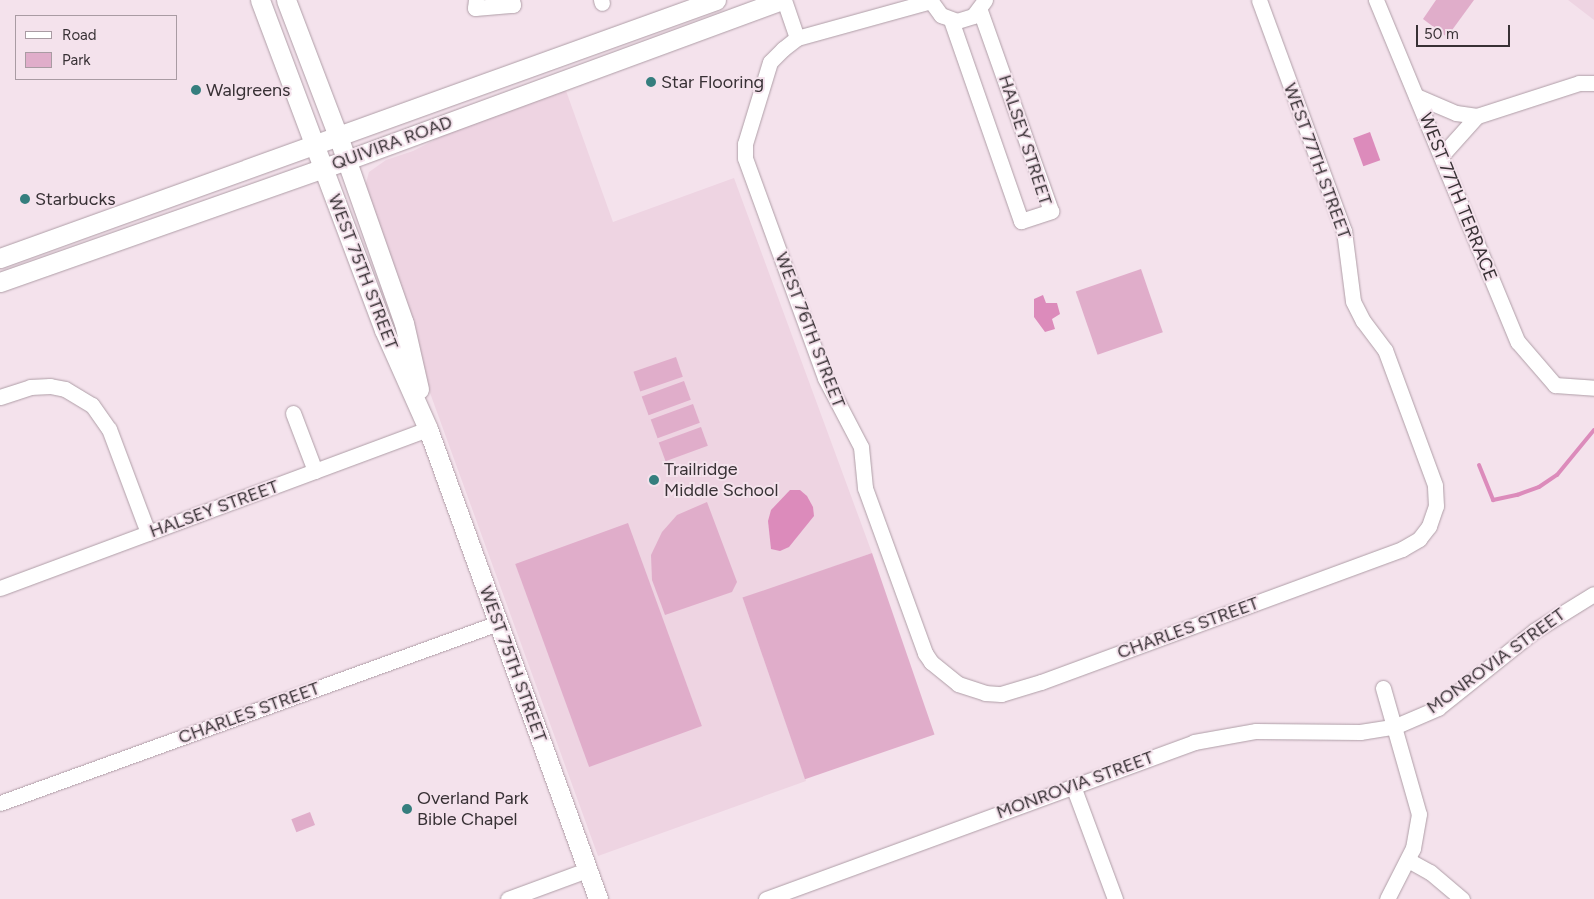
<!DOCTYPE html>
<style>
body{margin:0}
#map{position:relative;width:1594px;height:899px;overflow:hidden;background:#f4e2ec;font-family:Figtree,sans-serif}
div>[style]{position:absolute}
.built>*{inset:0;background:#eed4e2}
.green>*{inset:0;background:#e0adca;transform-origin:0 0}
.water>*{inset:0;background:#dc8bbb;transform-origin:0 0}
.stream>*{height:4px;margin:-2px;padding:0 2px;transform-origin:2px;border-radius:2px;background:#dc8bbb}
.roads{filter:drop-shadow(0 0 1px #af9ea7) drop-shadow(0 0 1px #af9ea7)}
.minor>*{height:15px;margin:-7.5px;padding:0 7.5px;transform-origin:7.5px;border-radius:7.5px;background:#fff}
.major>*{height:19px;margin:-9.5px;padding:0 9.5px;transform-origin:9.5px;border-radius:9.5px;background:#fff}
.dots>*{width:14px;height:14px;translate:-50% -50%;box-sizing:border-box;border:2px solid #f4e2ec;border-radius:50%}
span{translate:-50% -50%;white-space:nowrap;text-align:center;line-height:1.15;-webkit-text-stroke:4px #f4e2ec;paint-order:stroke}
.poi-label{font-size:18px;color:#383135}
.left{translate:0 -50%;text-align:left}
.street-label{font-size:18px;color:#383135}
.legend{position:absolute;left:15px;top:15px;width:162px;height:65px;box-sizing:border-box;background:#f4e2ec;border:1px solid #a99ba3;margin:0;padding:6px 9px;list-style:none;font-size:15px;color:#383135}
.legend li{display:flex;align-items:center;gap:10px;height:25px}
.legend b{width:25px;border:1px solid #a99ba3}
.scale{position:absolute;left:1416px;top:25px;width:94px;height:22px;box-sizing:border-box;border:2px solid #383135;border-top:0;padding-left:6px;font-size:15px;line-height:18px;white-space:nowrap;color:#383135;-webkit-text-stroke:4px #f4e2ec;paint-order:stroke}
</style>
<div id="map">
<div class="built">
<div style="clip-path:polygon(1568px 0,1594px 0,1594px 20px)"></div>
<div style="clip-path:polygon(565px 88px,613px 222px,734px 178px,872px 553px,743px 599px,806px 781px,598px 856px,425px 379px,364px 190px,369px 172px,386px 160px,413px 151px,460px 127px)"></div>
</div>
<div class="green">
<div style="clip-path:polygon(1436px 0,1474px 0,1447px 37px,1423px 19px)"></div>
<div style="left:1141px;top:269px;width:67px;height:69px;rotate:71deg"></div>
<div style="left:676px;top:357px;width:21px;height:45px;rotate:71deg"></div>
<div style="left:684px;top:381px;width:20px;height:45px;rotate:70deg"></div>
<div style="left:693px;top:404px;width:20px;height:45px;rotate:70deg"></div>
<div style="left:701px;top:427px;width:20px;height:45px;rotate:70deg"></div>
<div style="clip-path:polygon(707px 502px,737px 582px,732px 592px,665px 615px,652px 580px,651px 555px,662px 532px,677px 515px)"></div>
<div style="left:628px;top:523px;width:216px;height:120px;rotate:70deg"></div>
<div style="left:872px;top:553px;width:192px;height:137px;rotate:71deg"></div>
<div style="left:310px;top:812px;width:14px;height:20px;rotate:69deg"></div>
</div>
<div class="water">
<div style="left:1370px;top:132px;width:30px;height:18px;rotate:70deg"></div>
<div style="clip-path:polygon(1043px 295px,1046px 303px,1057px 303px,1060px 314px,1052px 319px,1055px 329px,1045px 332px,1034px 317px,1034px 299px)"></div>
<div style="clip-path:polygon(790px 490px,800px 490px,807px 496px,813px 507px,814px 516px,789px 547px,780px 551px,771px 549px,768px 521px,771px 510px)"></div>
</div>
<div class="stream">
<div style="left:1479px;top:465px;width:38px;rotate:68deg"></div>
<div style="left:1493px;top:500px;width:25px;rotate:-12deg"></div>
<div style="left:1517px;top:495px;width:23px;rotate:-20deg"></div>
<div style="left:1539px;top:487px;width:22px;rotate:-34deg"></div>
<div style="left:1557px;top:475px;width:58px;rotate:-50.6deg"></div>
</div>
<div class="roads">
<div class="minor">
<div style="left:476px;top:0;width:8px;rotate:97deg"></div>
<div style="left:475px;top:8px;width:38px;rotate:-5deg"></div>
<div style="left:513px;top:5px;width:5px;rotate:-101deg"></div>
<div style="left:601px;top:0;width:3px;rotate:72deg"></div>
<div style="left:784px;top:0;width:40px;rotate:71.1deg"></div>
<div style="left:930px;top:0;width:19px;rotate:54deg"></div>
<div style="left:941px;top:15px;width:17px;rotate:21deg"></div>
<div style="left:957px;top:21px;width:17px;rotate:-17deg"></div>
<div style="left:973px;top:16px;width:20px;rotate:-53deg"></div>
<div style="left:1376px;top:0;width:370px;rotate:67.5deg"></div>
<div style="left:1518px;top:342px;width:57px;rotate:49.3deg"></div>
<div style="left:1555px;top:385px;width:39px;rotate:4deg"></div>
<div style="left:931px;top:1px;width:139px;rotate:164.6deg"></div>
<div style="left:797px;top:38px;width:18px;rotate:142deg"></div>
<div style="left:783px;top:49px;width:18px;rotate:135deg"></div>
<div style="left:770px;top:62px;width:86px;rotate:107deg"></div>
<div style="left:745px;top:144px;width:14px;rotate:90deg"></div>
<div style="left:745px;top:158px;width:234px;rotate:70deg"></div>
<div style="left:825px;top:378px;width:78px;rotate:62.4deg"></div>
<div style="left:861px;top:447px;width:41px;rotate:84.4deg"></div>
<div style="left:865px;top:488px;width:176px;rotate:70deg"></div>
<div style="left:925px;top:653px;width:11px;rotate:56deg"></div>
<div style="left:931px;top:662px;width:35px;rotate:39deg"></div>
<div style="left:958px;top:684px;width:28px;rotate:18deg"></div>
<div style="left:985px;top:693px;width:16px;rotate:4deg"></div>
<div style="left:1001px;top:694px;width:42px;rotate:-16.7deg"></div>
<div style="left:1041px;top:682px;width:385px;rotate:-20.2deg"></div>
<div style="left:1402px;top:549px;width:20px;rotate:-30deg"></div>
<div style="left:1419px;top:539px;width:16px;rotate:-52deg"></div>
<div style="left:1429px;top:526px;width:21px;rotate:-71deg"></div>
<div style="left:1436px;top:506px;width:21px;rotate:-93deg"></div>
<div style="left:1435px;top:485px;width:144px;rotate:-110.3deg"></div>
<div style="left:1385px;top:350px;width:36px;rotate:-127deg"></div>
<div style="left:1363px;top:321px;width:22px;rotate:-117deg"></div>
<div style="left:1353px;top:301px;width:71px;rotate:-97.3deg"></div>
<div style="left:1344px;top:231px;width:246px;rotate:-110.2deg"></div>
<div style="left:951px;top:20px;width:213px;rotate:70.8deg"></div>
<div style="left:1021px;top:221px;width:32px;rotate:-18deg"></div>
<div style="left:1051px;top:211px;width:213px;rotate:-109.5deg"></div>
<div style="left:1416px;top:96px;width:43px;rotate:23deg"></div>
<div style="left:1456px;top:113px;width:21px;rotate:8deg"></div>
<div style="left:1477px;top:116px;width:107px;rotate:-17.9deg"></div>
<div style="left:1579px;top:83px;width:15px"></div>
<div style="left:1442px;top:155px;width:52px;rotate:-48.1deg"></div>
<div style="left:0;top:397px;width:32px;rotate:-18deg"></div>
<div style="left:30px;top:387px;width:20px;rotate:-3deg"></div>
<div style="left:50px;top:386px;width:15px;rotate:11deg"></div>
<div style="left:65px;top:389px;width:31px;rotate:31deg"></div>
<div style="left:92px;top:405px;width:29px;rotate:55deg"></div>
<div style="left:109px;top:429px;width:111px;rotate:69.4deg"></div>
<div style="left:293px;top:413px;width:62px;rotate:69.2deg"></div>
<div style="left:0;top:588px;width:457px;rotate:-20.4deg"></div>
<div style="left:1383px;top:688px;width:131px;rotate:74.1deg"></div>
<div style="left:1419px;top:814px;width:35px;rotate:100deg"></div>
<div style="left:1413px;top:848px;width:57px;rotate:117deg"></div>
<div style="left:1073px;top:786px;width:121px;rotate:69.6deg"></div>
<div style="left:0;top:803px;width:530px;rotate:-19.87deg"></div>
<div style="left:1408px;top:860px;width:25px;rotate:29deg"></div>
<div style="left:1430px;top:872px;width:42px;rotate:40.2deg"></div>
<div style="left:508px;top:899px;width:84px;rotate:-20.2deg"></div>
<div style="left:766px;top:899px;width:456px;rotate:-20.1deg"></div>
<div style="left:1194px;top:742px;width:63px;rotate:-10.1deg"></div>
<div style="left:1256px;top:731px;width:104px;rotate:0.6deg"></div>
<div style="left:1360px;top:732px;width:36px;rotate:-9deg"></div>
<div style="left:1396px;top:726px;width:46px;rotate:-23.2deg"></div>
<div style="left:1438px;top:708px;width:123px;rotate:-38.7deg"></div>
<div style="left:1534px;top:631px;width:70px;rotate:-31.7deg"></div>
</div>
<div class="major">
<div style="left:260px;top:0;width:353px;rotate:69.4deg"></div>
<div style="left:384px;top:330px;width:108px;rotate:66deg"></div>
<div style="left:428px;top:429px;width:500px;rotate:70.1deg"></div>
<div style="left:286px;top:0;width:146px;rotate:69.1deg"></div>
<div style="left:338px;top:136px;width:198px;rotate:70.6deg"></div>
<div style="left:404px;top:323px;width:68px;rotate:77.2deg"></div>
<div style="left:0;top:258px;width:761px;rotate:-19.82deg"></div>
<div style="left:0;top:282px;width:368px;rotate:-19.4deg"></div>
<div style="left:347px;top:160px;width:463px;rotate:-20.2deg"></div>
</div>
</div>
<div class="dots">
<div style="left:651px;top:82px;background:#357e7e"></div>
<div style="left:196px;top:90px;background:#357e7e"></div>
<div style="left:25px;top:199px;background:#357e7e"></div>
<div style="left:654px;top:480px;background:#357e7e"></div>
<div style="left:407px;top:809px;background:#357e7e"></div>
</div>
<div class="poi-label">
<span class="left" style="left:661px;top:82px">Star Flooring</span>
<span class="left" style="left:206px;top:90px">Walgreens</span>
<span class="left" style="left:35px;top:199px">Starbucks</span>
<span class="left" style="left:664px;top:480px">Trailridge<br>Middle School</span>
<span class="left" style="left:417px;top:809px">Overland Park<br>Bible Chapel</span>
</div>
<div class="street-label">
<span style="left:1025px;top:140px;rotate:72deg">HALSEY STREET</span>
<span style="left:392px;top:143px;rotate:-20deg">QUIVIRA ROAD</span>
<span style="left:1317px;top:161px;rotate:70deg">WEST 77TH STREET</span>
<span style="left:1458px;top:197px;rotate:68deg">WEST 77TH TERRACE</span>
<span style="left:363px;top:272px;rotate:69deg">WEST 75TH STREET</span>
<span style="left:810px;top:330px;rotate:69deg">WEST 76TH STREET</span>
<span style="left:214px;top:509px;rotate:-20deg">HALSEY STREET</span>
<span style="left:1188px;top:628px;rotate:-20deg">CHARLES STREET</span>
<span style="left:1496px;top:661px;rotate:-36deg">MONROVIA STREET</span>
<span style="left:513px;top:664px;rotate:70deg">WEST 75TH STREET</span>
<span style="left:249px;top:713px;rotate:-20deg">CHARLES STREET</span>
<span style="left:1075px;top:785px;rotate:-20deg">MONROVIA STREET</span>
</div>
<ul class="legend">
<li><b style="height:6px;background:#fff"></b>Road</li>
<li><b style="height:14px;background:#e0adca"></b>Park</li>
</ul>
<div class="scale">50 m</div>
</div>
